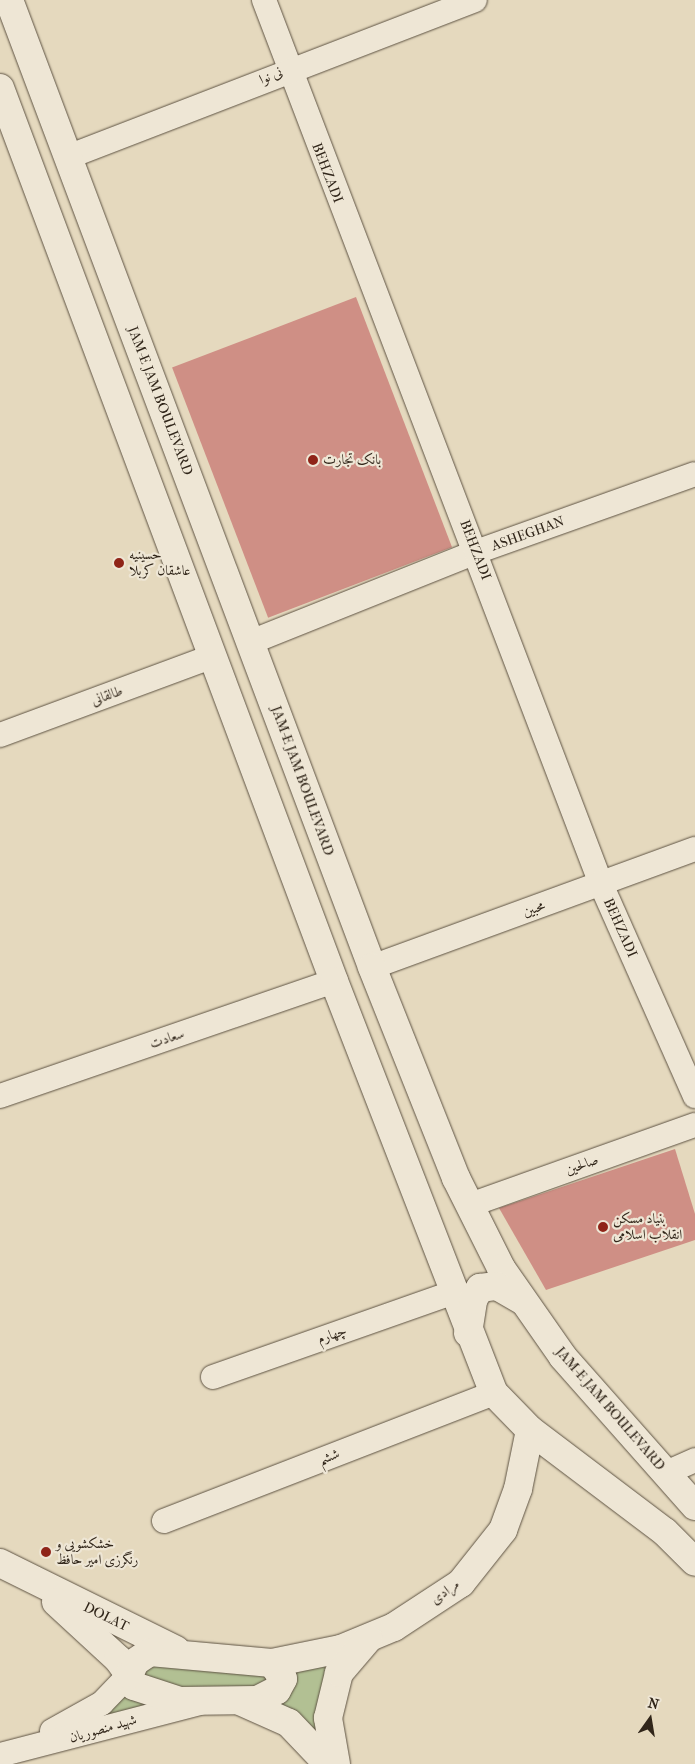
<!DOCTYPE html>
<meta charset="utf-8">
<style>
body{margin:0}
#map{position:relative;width:695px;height:1764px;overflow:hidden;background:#e5d9be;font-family:"IM FELL French Canon",Amiri,serif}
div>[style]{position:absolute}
.green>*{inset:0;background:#b2c093}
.building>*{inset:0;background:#cf8f85;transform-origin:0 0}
.roads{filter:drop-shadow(0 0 1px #5e5343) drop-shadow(0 0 1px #5e5343)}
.street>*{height:24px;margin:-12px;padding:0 12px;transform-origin:12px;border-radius:12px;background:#eee6d5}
.secondary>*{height:28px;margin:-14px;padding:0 14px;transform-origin:14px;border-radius:14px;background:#eee6d5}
.dots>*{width:14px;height:14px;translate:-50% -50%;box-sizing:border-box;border:2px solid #eee6d5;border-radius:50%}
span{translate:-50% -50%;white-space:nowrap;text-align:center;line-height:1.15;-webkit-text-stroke:4.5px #eee6d5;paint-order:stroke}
.street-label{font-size:14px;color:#31261a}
.poi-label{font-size:14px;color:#31261a}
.left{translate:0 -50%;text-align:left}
.north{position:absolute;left:625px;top:1694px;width:50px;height:50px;-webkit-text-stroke:4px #eee6d5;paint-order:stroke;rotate:13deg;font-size:14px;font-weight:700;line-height:20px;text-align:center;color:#31261a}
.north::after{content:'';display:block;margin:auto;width:18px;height:22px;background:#31261a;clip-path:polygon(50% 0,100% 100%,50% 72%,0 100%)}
</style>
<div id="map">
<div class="green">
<div style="clip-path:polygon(343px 1656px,323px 1741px,276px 1703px,294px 1670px)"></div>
<div style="clip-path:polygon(142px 1662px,263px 1669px,274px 1684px,224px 1698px,138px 1681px)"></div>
<div style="clip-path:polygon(123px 1691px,159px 1705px,74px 1729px)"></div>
</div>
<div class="building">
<div style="left:356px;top:297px;width:268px;height:197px;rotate:69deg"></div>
<div style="clip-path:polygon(675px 1149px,695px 1214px,695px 1240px,546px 1290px,499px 1208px)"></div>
</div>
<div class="roads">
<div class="street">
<div style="left:264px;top:0;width:946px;rotate:69.13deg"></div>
<div style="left:601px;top:884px;width:232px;rotate:66.1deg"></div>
<div style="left:68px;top:157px;width:436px;rotate:-21.1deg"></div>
<div style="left:251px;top:642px;width:242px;rotate:-21.8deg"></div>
<div style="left:476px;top:552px;width:232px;rotate:-19.6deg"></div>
<div style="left:0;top:735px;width:227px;rotate:-20.3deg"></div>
<div style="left:372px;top:967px;width:344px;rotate:-20.1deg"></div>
<div style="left:0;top:1096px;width:353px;rotate:-19deg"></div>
<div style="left:470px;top:1205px;width:239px;rotate:-19.6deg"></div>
<div style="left:213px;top:1377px;width:253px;rotate:-19.4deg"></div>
<div style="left:666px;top:1473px;width:32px;rotate:-24deg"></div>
<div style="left:164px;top:1521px;width:354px;rotate:-21.2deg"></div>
<div style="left:52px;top:1731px;width:57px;rotate:-29.2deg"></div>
<div style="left:102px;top:1703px;width:39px;rotate:-46deg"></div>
<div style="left:0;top:1755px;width:206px;rotate:-14.6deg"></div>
</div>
<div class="secondary">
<div style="left:9px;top:0;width:1033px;rotate:69.42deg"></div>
<div style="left:372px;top:967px;width:227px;rotate:68.3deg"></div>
<div style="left:456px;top:1178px;width:101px;rotate:63.4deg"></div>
<div style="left:501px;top:1268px;width:108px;rotate:55.1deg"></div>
<div style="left:563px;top:1357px;width:199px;rotate:48.5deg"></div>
<div style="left:0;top:88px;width:953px;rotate:69.49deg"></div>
<div style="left:334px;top:981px;width:442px;rotate:68.8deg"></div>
<div style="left:494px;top:1393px;width:52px;rotate:45.8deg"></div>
<div style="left:530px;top:1430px;width:169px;rotate:37.1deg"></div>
<div style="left:665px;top:1532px;width:42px;rotate:45deg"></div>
<div style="left:468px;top:1333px;width:33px;rotate:-81deg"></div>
<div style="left:473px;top:1300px;width:14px;rotate:-60deg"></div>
<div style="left:480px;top:1288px;width:17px;rotate:-7deg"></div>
<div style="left:497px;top:1286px;width:30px;rotate:30deg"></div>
<div style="left:0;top:1563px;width:196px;rotate:26.3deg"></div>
<div style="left:56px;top:1602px;width:84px;rotate:42.6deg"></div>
<div style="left:118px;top:1659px;width:19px;rotate:55deg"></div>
<div style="left:150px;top:1652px;width:122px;rotate:5.2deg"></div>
<div style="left:272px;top:1663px;width:19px;rotate:55deg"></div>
<div style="left:283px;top:1679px;width:13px;rotate:119deg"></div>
<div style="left:277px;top:1690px;width:22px;rotate:153deg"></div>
<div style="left:257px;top:1700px;width:77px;rotate:179.3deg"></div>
<div style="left:180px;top:1701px;width:48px;rotate:-161.9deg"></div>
<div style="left:134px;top:1686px;width:12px;rotate:-114deg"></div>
<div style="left:129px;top:1675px;width:14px;rotate:-65deg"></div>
<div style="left:135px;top:1662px;width:18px;rotate:-34deg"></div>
<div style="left:272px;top:1663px;width:70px;rotate:-11.5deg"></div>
<div style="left:341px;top:1649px;width:57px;rotate:-22.5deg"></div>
<div style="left:394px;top:1627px;width:80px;rotate:-33.3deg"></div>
<div style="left:461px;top:1583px;width:68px;rotate:-51.6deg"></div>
<div style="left:503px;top:1530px;width:44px;rotate:-69.9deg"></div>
<div style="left:518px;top:1489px;width:60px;rotate:-78.5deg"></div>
<div style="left:242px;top:1702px;width:51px;rotate:24.1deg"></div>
<div style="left:289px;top:1723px;width:57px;rotate:46.4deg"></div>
<div style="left:336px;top:1764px;width:47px;rotate:-99.9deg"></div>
<div style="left:328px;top:1718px;width:46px;rotate:-76.3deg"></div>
<div style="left:339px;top:1673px;width:45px;rotate:-49.5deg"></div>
</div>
</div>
<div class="dots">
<div style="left:313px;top:460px;background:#8f2418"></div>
<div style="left:119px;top:563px;background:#8f2418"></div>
<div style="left:603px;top:1227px;background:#8f2418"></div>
<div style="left:46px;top:1552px;background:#8f2418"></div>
</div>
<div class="street-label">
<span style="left:271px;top:76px;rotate:-22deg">نی نوا</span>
<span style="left:327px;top:173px;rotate:69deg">BEHZADI</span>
<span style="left:160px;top:401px;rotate:69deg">JAM-E JAM BOULEVARD</span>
<span style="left:528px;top:534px;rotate:-20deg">ASHEGHAN</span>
<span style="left:475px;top:550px;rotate:69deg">BEHZADI</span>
<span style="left:107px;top:696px;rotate:-20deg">طالقانی</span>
<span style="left:302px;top:781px;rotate:70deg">JAM-E JAM BOULEVARD</span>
<span style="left:534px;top:909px;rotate:-20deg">محبین</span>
<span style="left:620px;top:928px;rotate:66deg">BEHZADI</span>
<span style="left:167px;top:1039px;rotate:-19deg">سعادت</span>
<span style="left:582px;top:1165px;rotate:-20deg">صالحین</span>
<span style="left:332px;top:1335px;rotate:-19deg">چهارم</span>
<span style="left:610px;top:1409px;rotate:49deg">JAM-E JAM BOULEVARD</span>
<span style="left:329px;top:1457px;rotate:-21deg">ششم</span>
<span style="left:445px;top:1592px;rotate:-35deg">مرادی</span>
<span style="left:106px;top:1617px;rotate:26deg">DOLAT</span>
<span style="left:103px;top:1729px;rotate:-16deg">شهید منصوریان</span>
</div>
<div class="poi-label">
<span class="left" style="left:323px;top:460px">بانک تجارت</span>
<span class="left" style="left:129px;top:563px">حسینیه<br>عاشقان کربلا</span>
<span class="left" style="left:613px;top:1227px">بنیاد مسکن<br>انقلاب اسلامی</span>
<span class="left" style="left:56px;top:1552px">خشکشویی و<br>رنگرزی امیر حافظ</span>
</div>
<div class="north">N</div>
</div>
